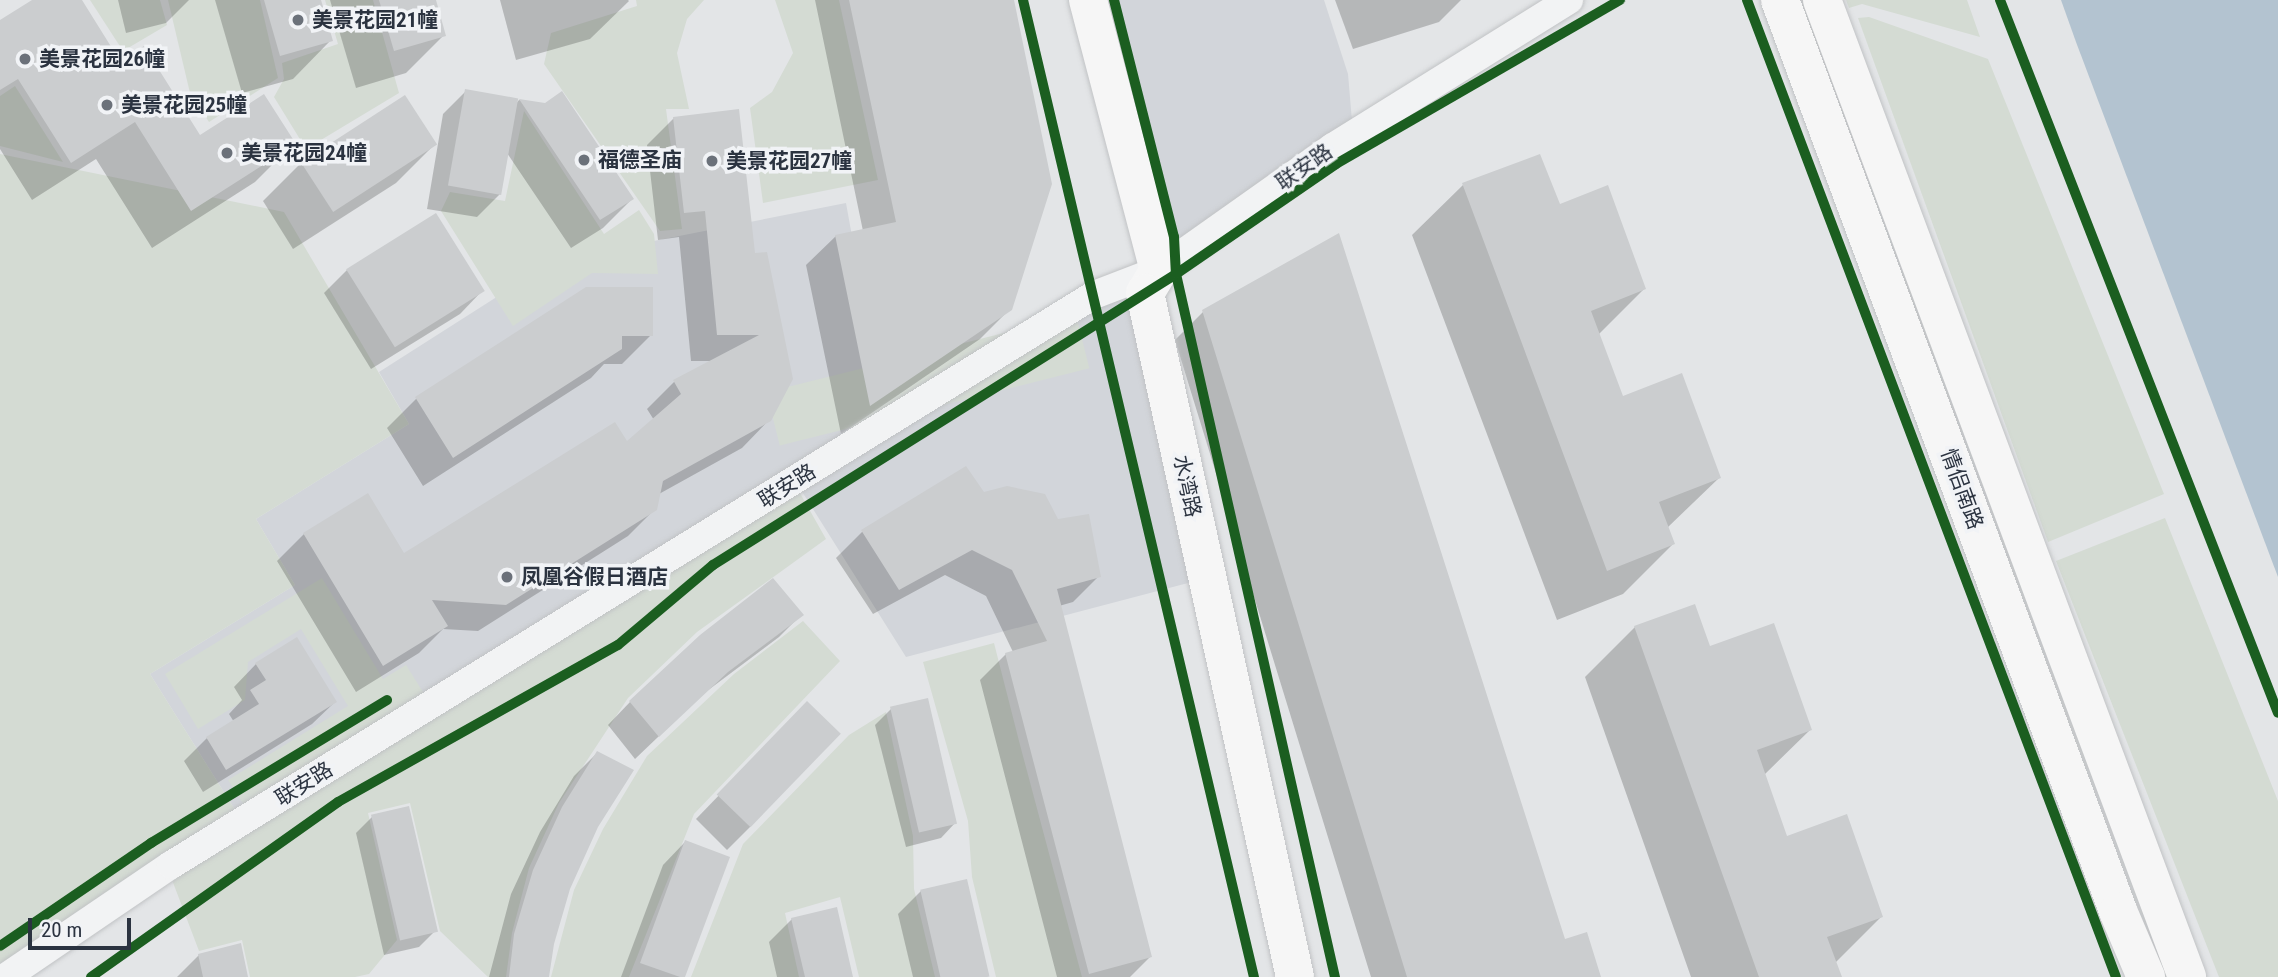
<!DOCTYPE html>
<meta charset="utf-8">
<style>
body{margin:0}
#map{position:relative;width:2278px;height:977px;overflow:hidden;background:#e3e5e7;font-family:"Roboto Condensed","Noto Sans SC",sans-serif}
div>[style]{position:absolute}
.built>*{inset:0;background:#d2d5da}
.green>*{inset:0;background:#d4dbd3;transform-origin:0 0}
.water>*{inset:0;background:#b3c3d0}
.shadow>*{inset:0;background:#0003}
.building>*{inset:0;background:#cbcdcf;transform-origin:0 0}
.roads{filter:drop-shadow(0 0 2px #c1c3c5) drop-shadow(0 0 2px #c1c3c5)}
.street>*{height:28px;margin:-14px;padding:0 14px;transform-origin:14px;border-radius:14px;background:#f2f3f4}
.secondary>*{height:38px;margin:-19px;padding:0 19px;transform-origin:19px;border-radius:19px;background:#f6f6f6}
.highway>*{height:38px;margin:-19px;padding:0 19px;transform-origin:19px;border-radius:19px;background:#f6f6f6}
.cycleway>*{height:10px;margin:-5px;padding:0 5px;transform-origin:5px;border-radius:5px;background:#1b5e20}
.dots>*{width:19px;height:19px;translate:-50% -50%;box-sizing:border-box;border:4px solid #f1f3f6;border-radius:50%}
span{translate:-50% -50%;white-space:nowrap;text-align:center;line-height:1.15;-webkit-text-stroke:7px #f1f3f6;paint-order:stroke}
.poi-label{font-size:21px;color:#2b3340;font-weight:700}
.left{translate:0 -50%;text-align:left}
.street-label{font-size:21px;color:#2b3340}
.scale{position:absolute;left:28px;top:918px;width:103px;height:32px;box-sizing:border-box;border:4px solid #2b3340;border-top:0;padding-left:9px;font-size:21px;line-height:24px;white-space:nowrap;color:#2b3340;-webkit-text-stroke:5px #f1f3f6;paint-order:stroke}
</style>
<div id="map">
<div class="built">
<div style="clip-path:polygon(1074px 0,1324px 0,1348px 74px,1352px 121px,1139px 266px)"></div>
<div style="clip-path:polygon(846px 203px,886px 425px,1139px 267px,1207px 578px,906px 657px,796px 482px,242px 821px,150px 674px,295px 585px,256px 519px,409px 424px,379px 372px,589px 238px,598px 252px)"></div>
</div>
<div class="green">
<div style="clip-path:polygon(90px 0,160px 0,167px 25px,123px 51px)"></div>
<div style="clip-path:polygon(168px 0,260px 0,278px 78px,209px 122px,190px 93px)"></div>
<div style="clip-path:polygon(325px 0,373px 0,399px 93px,306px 149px,274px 97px,284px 79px,282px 63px,338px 44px)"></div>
<div style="clip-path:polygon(636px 0,704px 0,687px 19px,677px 53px,689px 109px,666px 109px,682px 229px,660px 231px,544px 64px,551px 33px,637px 6px)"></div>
<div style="clip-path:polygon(775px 0,839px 0,878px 180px,763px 203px,750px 108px,772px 92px,793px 53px)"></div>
<div style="clip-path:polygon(1846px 0,1967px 0,1980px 37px,1862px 4px,1849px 8px)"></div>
<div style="clip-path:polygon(1869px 17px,1988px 59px,2164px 494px,2048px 542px,1858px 18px)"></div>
<div style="clip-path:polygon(15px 86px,63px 162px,0 146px,0 96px)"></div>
<div style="clip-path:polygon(524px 111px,604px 234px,639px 210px,654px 234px,658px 274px,592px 273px,513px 326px,441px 211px,450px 192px,505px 201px)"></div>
<div style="clip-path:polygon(0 154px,284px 212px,409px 424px,256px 519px,295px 585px,150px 674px,242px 821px,0 977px)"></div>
<div style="left:1076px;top:315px;width:55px;height:319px;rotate:76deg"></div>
<div style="clip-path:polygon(796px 486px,826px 539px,697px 632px,628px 698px,559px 803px,529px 868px,512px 933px,506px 977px,488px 977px,440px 931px,410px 803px,368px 813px,397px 940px,369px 974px,355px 977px,250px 977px,242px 940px,199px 951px,169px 872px)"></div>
<div style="clip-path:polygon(2165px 518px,2278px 801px,2278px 977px,2219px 977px,2056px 561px)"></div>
<div style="clip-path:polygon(322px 578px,383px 679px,406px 665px,426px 697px,246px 808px,228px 780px,348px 706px,301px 629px,248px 662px,245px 700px,198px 729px,165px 674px)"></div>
<div style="clip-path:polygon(803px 621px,840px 661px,694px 814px,629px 977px,551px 977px,574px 890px,603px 829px,647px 756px,734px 674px)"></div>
<div style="clip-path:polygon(994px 643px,1019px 741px,1082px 977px,996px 977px,972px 877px,968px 821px,923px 662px)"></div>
<div style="clip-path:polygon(886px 712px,913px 836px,914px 889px,935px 977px,859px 977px,840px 897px,785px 913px,799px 977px,691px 977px,743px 844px,849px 735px)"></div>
</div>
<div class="water">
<div style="clip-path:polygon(2061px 0,2278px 0,2278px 577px,2076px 42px)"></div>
</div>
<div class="shadow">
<div style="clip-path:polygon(35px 0,79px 0,119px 64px,200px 137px,293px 144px,255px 182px,152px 248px,96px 159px,32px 200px,0 149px,0 22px)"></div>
<div style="clip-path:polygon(118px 0,189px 0,166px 23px,126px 33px)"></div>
<div style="clip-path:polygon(215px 0,319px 0,331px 40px,293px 79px,242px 93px)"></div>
<div style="clip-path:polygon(330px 0,434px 0,444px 35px,406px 73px,356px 88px)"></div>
<div style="clip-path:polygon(500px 0,628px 0,629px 1px,590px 39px,516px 60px)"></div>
<div style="clip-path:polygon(815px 0,1012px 0,1010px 309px,980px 339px,841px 434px,806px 265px,836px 236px,863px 231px)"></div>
<div style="clip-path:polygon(1335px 0,1461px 0,1439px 22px,1353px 49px)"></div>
<div style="clip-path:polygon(466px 91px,515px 105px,519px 100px,545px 105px,632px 199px,603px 228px,571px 248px,507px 153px,500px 194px,477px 217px,427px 209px,443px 114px)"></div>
<div style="clip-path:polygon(738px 111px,769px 420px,742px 448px,659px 494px,655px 509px,628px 536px,478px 631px,443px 629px,419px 653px,356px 692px,277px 561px,304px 534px,404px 555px,626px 443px,654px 420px,647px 409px,674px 382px,713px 361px,691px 361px,679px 237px,658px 240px,647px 145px,674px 118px)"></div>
<div style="clip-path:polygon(434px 145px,396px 183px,293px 249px,263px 201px,301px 163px)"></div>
<div style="clip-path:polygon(1463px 185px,1559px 206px,1644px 289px,1598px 335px,1622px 398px,1719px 478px,1667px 528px,1673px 544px,1623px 594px,1557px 620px,1412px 235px)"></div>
<div style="clip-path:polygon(347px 270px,482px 291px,460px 314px,371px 369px,324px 293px)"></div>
<div style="clip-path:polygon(587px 289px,651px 335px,622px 364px,604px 364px,591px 378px,423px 486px,387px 428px,416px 399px)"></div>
<div style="clip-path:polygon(1203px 312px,1564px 941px,1599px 977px,1371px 977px,1175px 340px)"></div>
<div style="clip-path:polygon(965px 468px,983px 494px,1057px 521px,1099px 576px,1073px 602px,1059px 606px,1150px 957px,1130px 977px,1057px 977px,980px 680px,1006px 654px,1013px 652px,986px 596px,945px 575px,873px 614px,836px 558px,862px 532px)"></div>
<div style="clip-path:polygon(802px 614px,779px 637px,703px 694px,635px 759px,608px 725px,630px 702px)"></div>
<div style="clip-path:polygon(1635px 627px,1709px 648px,1810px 730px,1764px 775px,1786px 838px,1881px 917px,1835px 963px,1840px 977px,1691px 977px,1585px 677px)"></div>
<div style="clip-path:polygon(256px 664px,335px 702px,312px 724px,203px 792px,184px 761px,207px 738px,234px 722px,229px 714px,242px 700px,234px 687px)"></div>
<div style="clip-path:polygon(891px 709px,956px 822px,941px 838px,906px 847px,875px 725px)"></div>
<div style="clip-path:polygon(785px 727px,750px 827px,727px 850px,696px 819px)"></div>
<div style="clip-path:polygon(597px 753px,596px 826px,568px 888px,552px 944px,547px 977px,489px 977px,511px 894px,540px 832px,574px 776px)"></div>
<div style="clip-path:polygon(372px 817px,435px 931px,419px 947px,384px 955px,356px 833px)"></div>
<div style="clip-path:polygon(685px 842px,684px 977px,621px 977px,663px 865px)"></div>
<div style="clip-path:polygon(921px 891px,987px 977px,913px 977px,898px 914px)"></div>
<div style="clip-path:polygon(792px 919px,851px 977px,777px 977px,769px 942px)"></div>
<div style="clip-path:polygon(199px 955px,247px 977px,177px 977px)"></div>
</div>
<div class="building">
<div style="clip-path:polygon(32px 0,82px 0,120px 61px,144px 46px,200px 135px,264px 94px,296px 144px,191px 211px,135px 122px,71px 163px,18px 79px,0 90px,0 20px)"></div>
<div style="clip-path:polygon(264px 0,321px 0,333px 41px,280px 56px)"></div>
<div style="clip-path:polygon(379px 0,436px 0,446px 36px,394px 51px)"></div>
<div style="clip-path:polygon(849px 0,1014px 0,1052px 184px,1012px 310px,870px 406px,835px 235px,896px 222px)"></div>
<div style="left:465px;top:89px;width:54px;height:98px;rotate:10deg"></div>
<div style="clip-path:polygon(562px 91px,634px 199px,600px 220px,519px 99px,545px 103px)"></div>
<div style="left:405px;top:95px;width:59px;height:124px;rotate:57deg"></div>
<div style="clip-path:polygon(739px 109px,755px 253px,767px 252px,793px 379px,771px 421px,663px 481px,657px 510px,506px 605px,432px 600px,448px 626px,383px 666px,303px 533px,368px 493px,404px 553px,615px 422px,627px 441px,681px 394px,673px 380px,759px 335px,717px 335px,705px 211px,684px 213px,673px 117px)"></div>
<div style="clip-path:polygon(1540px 154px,1560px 204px,1608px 185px,1646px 289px,1591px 311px,1623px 396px,1682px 373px,1721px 478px,1659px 502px,1675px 544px,1607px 571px,1462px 183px)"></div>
<div style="left:436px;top:213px;width:92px;height:106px;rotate:58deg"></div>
<div style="clip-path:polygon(1339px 233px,1565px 939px,1587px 932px,1601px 977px,1407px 977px,1202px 310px)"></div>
<div style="clip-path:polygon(586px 287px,653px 287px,653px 336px,622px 336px,622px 349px,453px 458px,415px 397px)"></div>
<div style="clip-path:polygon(966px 466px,984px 492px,1007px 486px,1045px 494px,1058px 519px,1089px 514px,1101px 577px,1057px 589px,1152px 957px,1089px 974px,1005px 653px,1047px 641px,1012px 570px,972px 550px,899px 590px,861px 530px)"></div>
<div style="clip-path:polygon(773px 578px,804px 615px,728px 672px,659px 737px,629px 701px,700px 635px)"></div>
<div style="clip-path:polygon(1695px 604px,1710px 646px,1774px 623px,1812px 730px,1757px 750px,1787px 836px,1847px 814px,1883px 917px,1827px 937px,1842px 977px,1759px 977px,1634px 626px)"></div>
<div style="clip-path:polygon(297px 637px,337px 702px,226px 770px,206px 737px,259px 704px,250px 690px,266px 680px,255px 663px)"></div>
<div style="left:928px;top:698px;width:129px;height:39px;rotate:77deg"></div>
<div style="left:807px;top:701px;width:47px;height:130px;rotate:44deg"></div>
<div style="clip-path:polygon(597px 751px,634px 770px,598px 827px,570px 889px,554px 944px,549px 977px,509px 977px,514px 934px,533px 870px,562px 807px)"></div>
<div style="left:409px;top:806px;width:129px;height:39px;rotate:77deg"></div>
<div style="clip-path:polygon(685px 840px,730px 857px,685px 977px,680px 977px,640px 963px)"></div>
<div style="left:967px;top:879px;width:100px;height:48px;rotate:77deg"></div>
<div style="clip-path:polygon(837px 907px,853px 977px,805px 977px,791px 918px)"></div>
<div style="clip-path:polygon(241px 943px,248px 977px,203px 977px,198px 954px)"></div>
</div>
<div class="roads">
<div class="street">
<div style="left:6px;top:977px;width:199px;rotate:-34.2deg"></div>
<div style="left:171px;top:865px;width:1085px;rotate:-31.7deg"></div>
<div style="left:1094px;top:295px;width:70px;rotate:-21deg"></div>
<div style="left:1159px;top:270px;width:213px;rotate:-35.3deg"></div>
<div style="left:1333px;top:147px;width:278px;rotate:-31.9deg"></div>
</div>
<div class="secondary">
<div style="left:1088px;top:0;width:279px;rotate:75.3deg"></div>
<div style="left:1159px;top:270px;width:27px;rotate:121deg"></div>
<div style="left:1145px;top:293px;width:700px;rotate:77.63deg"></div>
</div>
<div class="highway">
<div style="left:1780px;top:0;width:972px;rotate:69.64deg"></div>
<div style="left:2118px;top:911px;width:72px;rotate:67deg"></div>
<div style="left:1822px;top:0;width:1043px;rotate:69.51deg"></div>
</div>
</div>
<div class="cycleway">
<div style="left:1023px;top:0;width:1004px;rotate:76.7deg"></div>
<div style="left:1114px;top:0;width:244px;rotate:75.8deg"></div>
<div style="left:1174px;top:237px;width:37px;rotate:87deg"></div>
<div style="left:1176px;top:274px;width:721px;rotate:77.26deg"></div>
<div style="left:1747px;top:0;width:1044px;rotate:69.31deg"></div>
<div style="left:2000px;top:0;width:765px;rotate:68.7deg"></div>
<div style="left:0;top:946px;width:183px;rotate:-34.3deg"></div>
<div style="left:151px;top:843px;width:276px;rotate:-31.2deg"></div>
<div style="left:91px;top:977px;width:303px;rotate:-35.3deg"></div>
<div style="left:338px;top:802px;width:321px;rotate:-29.3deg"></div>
<div style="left:618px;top:645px;width:124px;rotate:-40.1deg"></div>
<div style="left:713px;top:565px;width:547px;rotate:-32.15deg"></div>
<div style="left:1176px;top:274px;width:194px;rotate:-34.5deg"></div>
<div style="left:1336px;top:164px;width:328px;rotate:-30deg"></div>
</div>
<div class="dots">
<div style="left:298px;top:20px;background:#6b717a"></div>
<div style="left:25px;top:59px;background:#6b717a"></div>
<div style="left:107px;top:105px;background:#6b717a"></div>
<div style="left:227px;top:153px;background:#6b717a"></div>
<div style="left:584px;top:160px;background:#6b717a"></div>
<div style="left:712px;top:161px;background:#6b717a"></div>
<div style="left:507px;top:577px;background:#6b717a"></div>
</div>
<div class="poi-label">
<span class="left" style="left:312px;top:20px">美景花园21幢</span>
<span class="left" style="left:39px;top:59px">美景花园26幢</span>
<span class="left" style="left:121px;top:105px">美景花园25幢</span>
<span class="left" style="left:241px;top:153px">美景花园24幢</span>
<span class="left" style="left:598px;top:160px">福德圣庙</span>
<span class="left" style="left:726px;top:161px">美景花园27幢</span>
<span class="left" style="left:521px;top:577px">凤凰谷假日酒店</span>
</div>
<div class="street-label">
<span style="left:1304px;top:167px;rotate:-35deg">联安路</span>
<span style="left:787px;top:486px;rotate:-32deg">联安路</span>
<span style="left:1187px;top:486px;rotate:78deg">水湾路</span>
<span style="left:1962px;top:489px;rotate:70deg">情侣南路</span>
<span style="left:304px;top:784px;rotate:-32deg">联安路</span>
</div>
<div class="scale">20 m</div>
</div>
